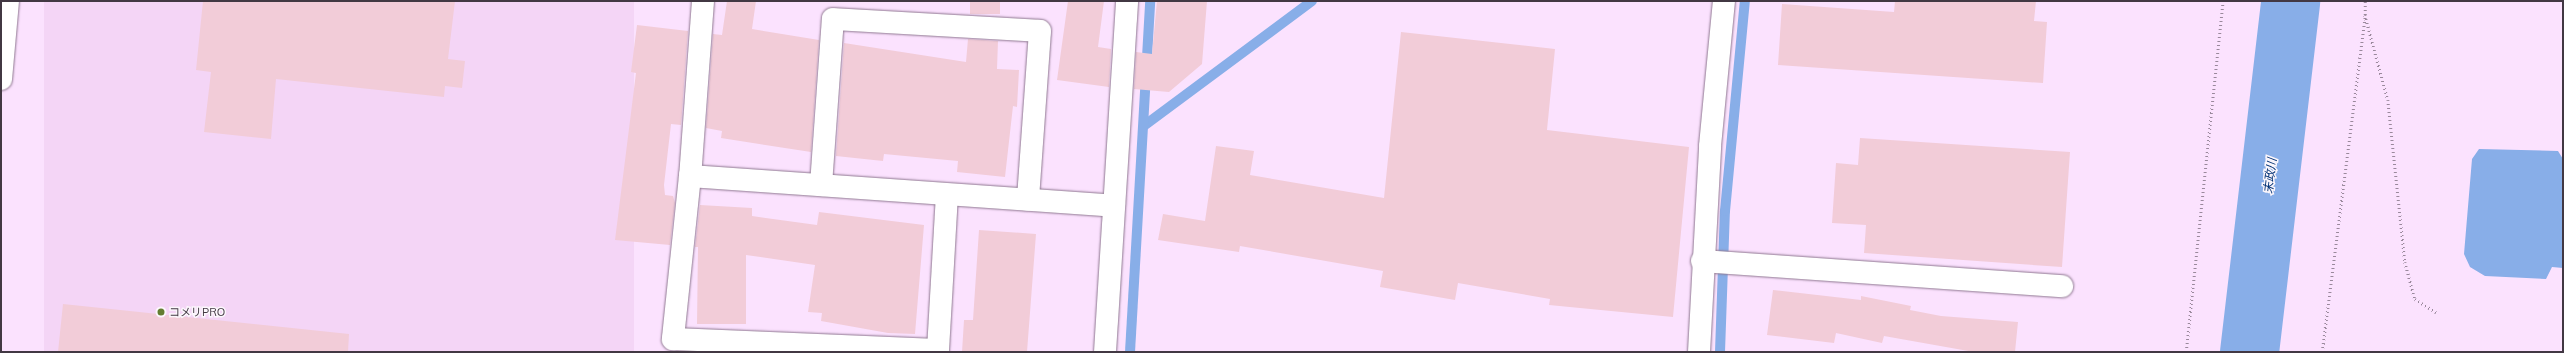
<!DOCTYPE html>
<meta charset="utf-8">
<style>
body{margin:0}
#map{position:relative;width:2564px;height:353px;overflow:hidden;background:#fbe2fe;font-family:Mulish,"Noto Sans JP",sans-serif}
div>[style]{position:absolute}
.built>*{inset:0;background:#f4d5f6;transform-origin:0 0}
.water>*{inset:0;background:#88aee8}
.stream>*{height:10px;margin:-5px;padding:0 5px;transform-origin:5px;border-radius:5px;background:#88aee8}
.river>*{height:59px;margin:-29.5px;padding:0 29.5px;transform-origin:29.5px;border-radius:29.5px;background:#88aee8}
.building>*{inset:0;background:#f2ccd8;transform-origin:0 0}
.path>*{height:2.5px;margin-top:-1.25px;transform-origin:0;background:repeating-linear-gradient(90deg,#9a899c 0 1px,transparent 0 4px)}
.roads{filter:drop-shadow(0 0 1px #8f7891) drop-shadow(0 0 1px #8f7891)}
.minor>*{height:22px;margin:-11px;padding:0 11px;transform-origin:11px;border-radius:11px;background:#fff}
.tertiary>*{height:22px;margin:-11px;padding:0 11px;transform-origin:11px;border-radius:11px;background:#fff}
.dots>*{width:11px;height:11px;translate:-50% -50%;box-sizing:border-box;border:2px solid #fcf7fc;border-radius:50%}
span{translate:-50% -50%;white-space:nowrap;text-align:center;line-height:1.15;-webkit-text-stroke:3px #fcf7fc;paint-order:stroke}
.poi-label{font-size:11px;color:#423843}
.left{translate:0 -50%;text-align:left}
.water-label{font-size:12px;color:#033376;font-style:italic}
.frame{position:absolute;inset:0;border:2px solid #423843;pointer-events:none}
</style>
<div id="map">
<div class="built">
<div style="left:44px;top:1px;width:590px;height:353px"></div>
</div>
<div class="water">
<div style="clip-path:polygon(2479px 149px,2558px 151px,2563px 159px,2563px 268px,2552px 267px,2546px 279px,2485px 276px,2470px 267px,2464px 254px,2472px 159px)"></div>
</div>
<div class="stream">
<div style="left:1145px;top:125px;width:208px;rotate:-36.6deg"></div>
<div style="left:1130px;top:352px;width:352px;rotate:-86.7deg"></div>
<div style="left:1720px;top:352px;width:141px;rotate:-88deg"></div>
<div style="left:1725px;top:211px;width:211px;rotate:-84.6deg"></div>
</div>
<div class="river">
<div style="left:2249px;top:352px;width:353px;rotate:-83.3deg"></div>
</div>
<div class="building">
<div style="clip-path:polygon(203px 1px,455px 1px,448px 59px,465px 61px,462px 88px,445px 86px,444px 97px,276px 79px,271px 139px,204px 132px,211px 72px,196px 70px)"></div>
<div style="clip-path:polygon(727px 1px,756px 1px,752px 29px,819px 40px,811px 152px,721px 138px,722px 131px,706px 128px,713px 34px,722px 35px)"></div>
<div style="left:970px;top:1px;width:30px;height:13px"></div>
<div style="clip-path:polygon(1068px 1px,1104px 1px,1098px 47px,1111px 49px,1109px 87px,1057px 80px)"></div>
<div style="clip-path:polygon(1157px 1px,1207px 1px,1202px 64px,1169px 92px,1134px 89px,1136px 52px,1152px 54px)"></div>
<div style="clip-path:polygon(1895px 1px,2036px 1px,2034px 21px,2047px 22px,2043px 83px,1778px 65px,1782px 4px,1894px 12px)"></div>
<div style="clip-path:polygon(637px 25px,688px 31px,681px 125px,671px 124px,664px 185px,665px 195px,673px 196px,675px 203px,670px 245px,615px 240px,636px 73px,631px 72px)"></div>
<div style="clip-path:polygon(1401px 32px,1555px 49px,1547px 130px,1689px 147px,1673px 317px,1549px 305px,1550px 299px,1458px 283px,1455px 300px,1380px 287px,1383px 271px,1240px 246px,1239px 252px,1158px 240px,1163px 214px,1205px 221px,1216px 146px,1254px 151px,1250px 175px,1384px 198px)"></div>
<div style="clip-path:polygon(968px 39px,998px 41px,997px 69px,1019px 70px,1017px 107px,1013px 106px,1005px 177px,957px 172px,958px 161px,884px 154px,883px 161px,836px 156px,844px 43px,966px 62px)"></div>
<div style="clip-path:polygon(1860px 138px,2070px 152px,2062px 267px,1864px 253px,1866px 225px,1832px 223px,1836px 163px,1858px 165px)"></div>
<div style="clip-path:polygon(700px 205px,752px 208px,752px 216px,817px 225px,819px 212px,924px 225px,915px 334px,888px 333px,821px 321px,822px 313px,808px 312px,815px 265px,746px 255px,746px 324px,697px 324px,698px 247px,695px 247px)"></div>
<div style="clip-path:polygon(979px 230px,1036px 234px,1027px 352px,962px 352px,964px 320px,973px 320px)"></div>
<div style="clip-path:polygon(1773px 290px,1861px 300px,1861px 296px,1911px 306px,1910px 310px,1941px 316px,2018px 322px,2015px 352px,1974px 352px,1884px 336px,1882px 343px,1836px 333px,1834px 343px,1767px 335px)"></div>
<div style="clip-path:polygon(63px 304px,349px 334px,348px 352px,58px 352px)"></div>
</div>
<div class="path">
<div style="left:2365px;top:15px;width:14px;rotate:-90deg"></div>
<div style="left:2186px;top:352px;width:353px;rotate:-84deg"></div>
<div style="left:2322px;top:352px;width:340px;rotate:-82.7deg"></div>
<div style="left:2365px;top:15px;width:88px;rotate:74.9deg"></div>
<div style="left:2388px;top:100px;width:163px;rotate:84deg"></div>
<div style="left:2405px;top:262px;width:38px;rotate:75deg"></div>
<div style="left:2415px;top:299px;width:25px;rotate:32deg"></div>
</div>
<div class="roads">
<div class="minor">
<div style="left:703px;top:1px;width:175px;rotate:94.2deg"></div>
<div style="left:690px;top:176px;width:425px;rotate:4deg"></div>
<div style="left:690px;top:176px;width:164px;rotate:96deg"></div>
<div style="left:673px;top:339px;width:265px;rotate:2.4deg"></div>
<div style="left:938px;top:350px;width:155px;rotate:-86.7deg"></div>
<div style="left:821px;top:185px;width:166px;rotate:-85.9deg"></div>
<div style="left:833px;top:19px;width:207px;rotate:3.3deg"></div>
<div style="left:1040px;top:31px;width:169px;rotate:94.1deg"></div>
<div style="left:1702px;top:261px;width:361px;rotate:4deg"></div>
<div style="left:1105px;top:352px;width:352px;rotate:-86.4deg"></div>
<div style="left:1699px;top:352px;width:206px;rotate:-86.9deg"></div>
<div style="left:1710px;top:146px;width:146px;rotate:-84.5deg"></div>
</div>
<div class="tertiary">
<div style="left:1px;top:79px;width:78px;rotate:-84.9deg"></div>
</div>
</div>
<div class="dots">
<div style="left:161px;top:312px;background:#627d30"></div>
</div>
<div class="poi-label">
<span class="left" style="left:169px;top:312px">コメリPRO</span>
</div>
<div class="water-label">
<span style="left:2270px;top:176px;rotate:-83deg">末政川</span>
</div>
<div class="frame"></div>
</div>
